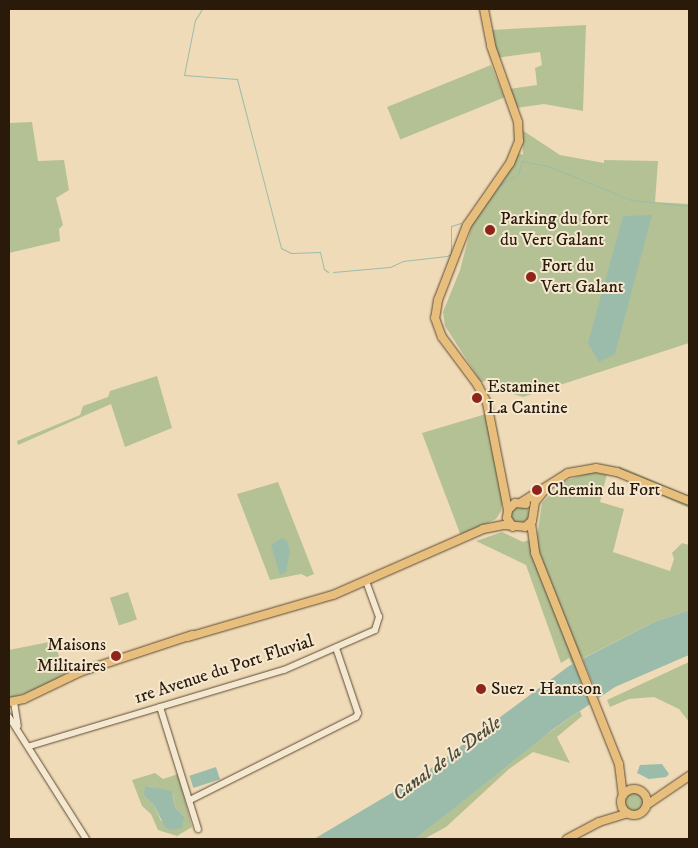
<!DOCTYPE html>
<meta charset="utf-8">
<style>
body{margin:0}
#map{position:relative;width:698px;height:848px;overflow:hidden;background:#f0dbb8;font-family:"IM FELL DW Pica",serif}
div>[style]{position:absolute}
.green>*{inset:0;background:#b4c194;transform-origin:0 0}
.round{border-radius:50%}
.water>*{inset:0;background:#9bbcaa;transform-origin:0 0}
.pier>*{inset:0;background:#f0dbb8}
.stream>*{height:1px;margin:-0.5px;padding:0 0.5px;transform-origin:0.5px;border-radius:0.5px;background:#9bbcaa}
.roads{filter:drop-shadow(0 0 1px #5c4a35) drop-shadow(0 0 1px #5c4a35)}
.minor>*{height:6px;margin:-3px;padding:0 3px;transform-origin:3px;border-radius:3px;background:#f5e8d1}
.major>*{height:8px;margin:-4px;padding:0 4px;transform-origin:4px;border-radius:4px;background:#e8be7c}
.major>.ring{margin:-4px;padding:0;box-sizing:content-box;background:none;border:8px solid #e8be7c;border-radius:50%}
.dots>*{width:14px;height:14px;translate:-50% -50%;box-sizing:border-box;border:2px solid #f5e8d1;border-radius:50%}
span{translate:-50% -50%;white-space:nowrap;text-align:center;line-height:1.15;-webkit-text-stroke:4px #f5e8d1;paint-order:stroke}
.poi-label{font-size:18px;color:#2a1a09}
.left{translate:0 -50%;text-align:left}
.right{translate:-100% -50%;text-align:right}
.street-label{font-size:18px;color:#2a1a09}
.water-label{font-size:19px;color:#4c4b39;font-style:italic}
.frame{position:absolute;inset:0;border:10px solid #2a1a09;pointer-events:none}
</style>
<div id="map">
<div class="green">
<div style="clip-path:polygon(586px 25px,583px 111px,544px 104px,516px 108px,509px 89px,537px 85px,535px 68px,542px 65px,540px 52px,496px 58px,490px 30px)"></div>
<div style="left:491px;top:65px;width:35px;height:112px;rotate:68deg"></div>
<div style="clip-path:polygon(32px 122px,38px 161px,64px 160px,69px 190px,56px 198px,63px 225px,59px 229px,60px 241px,9px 253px,9px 123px)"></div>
<div style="clip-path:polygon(522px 130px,560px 155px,604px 163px,604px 160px,658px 161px,655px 202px,689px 204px,689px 343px,523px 397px,510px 393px,490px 380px,481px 382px,445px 326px,443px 312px,460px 270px,475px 213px,519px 153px,523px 155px)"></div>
<div style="clip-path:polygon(157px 376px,172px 428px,125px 447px,111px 404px,18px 445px,17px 441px,80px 415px,83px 406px,108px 397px,110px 391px)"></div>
<div style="clip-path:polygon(486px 414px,503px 499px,501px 511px,496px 519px,461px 536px,422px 433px)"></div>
<div style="clip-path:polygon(619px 466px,689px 496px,689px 508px,618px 476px)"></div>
<div style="clip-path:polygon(591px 472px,607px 474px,600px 502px,624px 509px,613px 552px,670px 571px,674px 559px,672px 553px,682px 543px,689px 545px,689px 610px,654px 622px,572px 664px,569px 658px,561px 663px,526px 565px,476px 541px,502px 532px,523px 542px,537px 537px,542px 503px,562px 482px)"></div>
<div style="clip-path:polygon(278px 482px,314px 574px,307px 577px,301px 574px,270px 580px,237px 494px)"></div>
<div class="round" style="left:510px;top:505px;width:20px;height:20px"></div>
<div style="left:128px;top:592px;width:29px;height:19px;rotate:72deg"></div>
<div style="clip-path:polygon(54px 641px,65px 674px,36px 690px,9px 698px,9px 650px)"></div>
<div style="clip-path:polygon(689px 662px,689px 722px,679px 709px,654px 697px,629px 699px,610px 707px,607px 700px)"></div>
<div style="clip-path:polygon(580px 711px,582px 716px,557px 737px,570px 763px,533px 752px,509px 769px,446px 827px,424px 839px,415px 839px,521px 752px)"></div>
<div style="clip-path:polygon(evenodd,155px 773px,163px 779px,178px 774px,192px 827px,177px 836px,158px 830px,151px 814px,142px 806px,132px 780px,155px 773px,148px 786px,173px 794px,175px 807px,184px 816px,161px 821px,154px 805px,143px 795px,148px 786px)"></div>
<div class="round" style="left:624px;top:790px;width:22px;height:22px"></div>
</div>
<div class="water">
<div style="clip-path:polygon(652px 215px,615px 354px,599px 362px,588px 343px,623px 216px)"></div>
<div style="clip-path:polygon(282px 538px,287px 541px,290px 551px,286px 572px,280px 575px,271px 545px)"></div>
<div style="clip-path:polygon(689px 610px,689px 655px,615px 687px,552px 730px,415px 839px,314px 839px,422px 775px,569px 666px,654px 622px)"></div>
<div style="clip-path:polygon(662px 764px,669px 774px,666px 777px,649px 779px,637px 773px,640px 765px)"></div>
<div style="left:216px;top:767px;width:13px;height:28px;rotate:72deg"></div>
<div style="clip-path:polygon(146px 786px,172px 791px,175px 807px,184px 816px,182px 828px,170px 830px,165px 827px,154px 805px,143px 795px)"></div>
</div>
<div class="pier">
<div style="clip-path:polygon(581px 655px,600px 701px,591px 707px,573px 661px)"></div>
</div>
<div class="stream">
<div style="left:202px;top:9px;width:13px;rotate:122deg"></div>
<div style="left:195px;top:20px;width:56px;rotate:101.3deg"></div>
<div style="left:184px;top:75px;width:53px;rotate:4.3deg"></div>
<div style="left:237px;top:79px;width:175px;rotate:75.4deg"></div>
<div style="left:281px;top:248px;width:11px;rotate:27deg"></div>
<div style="left:291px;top:253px;width:29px;rotate:-2deg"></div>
<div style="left:320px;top:252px;width:17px;rotate:77deg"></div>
<div style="left:324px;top:269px;width:5px;rotate:37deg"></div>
<div style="left:500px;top:185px;width:21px;rotate:-31deg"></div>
<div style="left:518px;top:174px;width:14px;rotate:-73deg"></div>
<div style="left:522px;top:161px;width:26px;rotate:11deg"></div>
<div style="left:548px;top:166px;width:90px;rotate:22.3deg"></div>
<div style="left:631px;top:200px;width:58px;rotate:5.9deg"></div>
<div style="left:477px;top:218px;width:9px;rotate:-58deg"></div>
<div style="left:333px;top:272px;width:57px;rotate:-5deg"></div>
<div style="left:390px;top:267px;width:14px;rotate:-25deg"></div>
<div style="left:403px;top:261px;width:44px;rotate:-6.5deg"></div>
<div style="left:447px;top:256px;width:4px;rotate:-27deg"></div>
<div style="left:451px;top:254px;width:28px;rotate:-90deg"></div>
<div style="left:451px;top:226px;width:10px;rotate:-17deg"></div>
</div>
<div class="roads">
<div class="minor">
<div style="left:14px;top:702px;width:24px;rotate:81deg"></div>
<div style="left:160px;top:707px;width:128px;rotate:72.7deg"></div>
<div style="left:9px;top:717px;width:144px;rotate:57.7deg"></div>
<div style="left:30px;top:746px;width:265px;rotate:-16.7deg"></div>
<div style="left:284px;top:670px;width:99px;rotate:-23.7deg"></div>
<div style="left:375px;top:630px;width:14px;rotate:-73deg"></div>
<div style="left:379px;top:617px;width:38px;rotate:-110deg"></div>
<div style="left:190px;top:800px;width:186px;rotate:-26.6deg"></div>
<div style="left:356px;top:717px;width:4px;rotate:-63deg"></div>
<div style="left:358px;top:713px;width:69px;rotate:-108.7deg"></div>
</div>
<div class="major">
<div style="left:484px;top:9px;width:38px;rotate:79deg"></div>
<div style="left:491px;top:46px;width:81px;rotate:70.4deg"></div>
<div style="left:518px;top:122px;width:19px;rotate:87deg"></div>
<div style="left:519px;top:141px;width:24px;rotate:112deg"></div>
<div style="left:510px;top:163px;width:75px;rotate:124.7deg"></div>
<div style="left:467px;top:225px;width:80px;rotate:111.1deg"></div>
<div style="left:438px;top:300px;width:18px;rotate:99deg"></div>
<div style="left:435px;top:318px;width:20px;rotate:70deg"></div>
<div style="left:442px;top:337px;width:59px;rotate:53.3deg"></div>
<div style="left:477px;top:384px;width:21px;rotate:62deg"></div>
<div style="left:487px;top:403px;width:109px;rotate:78.9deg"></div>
<div style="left:522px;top:502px;width:54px;rotate:-32.2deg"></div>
<div style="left:568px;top:473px;width:28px;rotate:-10deg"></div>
<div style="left:596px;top:468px;width:21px;rotate:11deg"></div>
<div style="left:617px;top:472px;width:78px;rotate:21.9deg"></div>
<div style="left:531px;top:523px;width:30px;rotate:82deg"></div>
<div style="left:535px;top:553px;width:227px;rotate:68.3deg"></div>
<div style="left:619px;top:764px;width:31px;rotate:83deg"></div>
<div style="left:513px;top:527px;width:11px;rotate:-124deg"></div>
<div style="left:507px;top:518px;width:8px;rotate:-83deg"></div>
<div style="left:508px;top:510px;width:10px;rotate:-45deg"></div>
<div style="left:515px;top:503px;width:11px;rotate:5deg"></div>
<div style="left:188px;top:637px;width:151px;rotate:-16.2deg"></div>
<div style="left:333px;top:595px;width:164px;rotate:-23.7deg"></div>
<div style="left:483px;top:529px;width:21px;rotate:-11deg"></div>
<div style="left:504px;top:525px;width:21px;rotate:5deg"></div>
<div style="left:525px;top:527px;width:9px;rotate:-41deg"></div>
<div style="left:532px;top:521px;width:19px;rotate:-81deg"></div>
<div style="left:535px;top:502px;width:19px;rotate:-51deg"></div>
<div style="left:9px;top:702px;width:15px;rotate:-11deg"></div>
<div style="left:24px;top:699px;width:62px;rotate:-25.7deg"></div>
<div style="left:80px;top:672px;width:118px;rotate:-18.3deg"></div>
<div class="ring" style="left:621px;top:789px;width:18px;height:18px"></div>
<div style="left:648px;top:804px;width:50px;rotate:-34.3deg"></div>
<div style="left:567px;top:839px;width:36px;rotate:-28deg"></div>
<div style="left:599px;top:822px;width:30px;rotate:-17deg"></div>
</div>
</div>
<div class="dots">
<div style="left:490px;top:230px;background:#8f2418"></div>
<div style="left:531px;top:277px;background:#8f2418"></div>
<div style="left:477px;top:398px;background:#8f2418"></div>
<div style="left:537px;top:490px;background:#8f2418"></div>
<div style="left:116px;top:656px;background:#8f2418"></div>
<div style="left:481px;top:689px;background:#8f2418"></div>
</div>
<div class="poi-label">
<span class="left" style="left:500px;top:230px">Parking du fort<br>du Vert Galant</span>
<span class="left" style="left:541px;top:277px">Fort du<br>Vert Galant</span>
<span class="left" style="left:487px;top:398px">Estaminet<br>La Cantine</span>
<span class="left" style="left:547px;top:490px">Chemin du Fort</span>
<span class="right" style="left:106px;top:656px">Maisons<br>Militaires</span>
<span class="left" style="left:491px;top:689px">Suez - Hantson</span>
</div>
<div class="street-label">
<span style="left:224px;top:670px;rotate:-18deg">1re Avenue du Port Fluvial</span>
</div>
<div class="water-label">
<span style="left:447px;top:759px;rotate:-36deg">Canal de la Deûle</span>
</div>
<div class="frame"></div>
</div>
